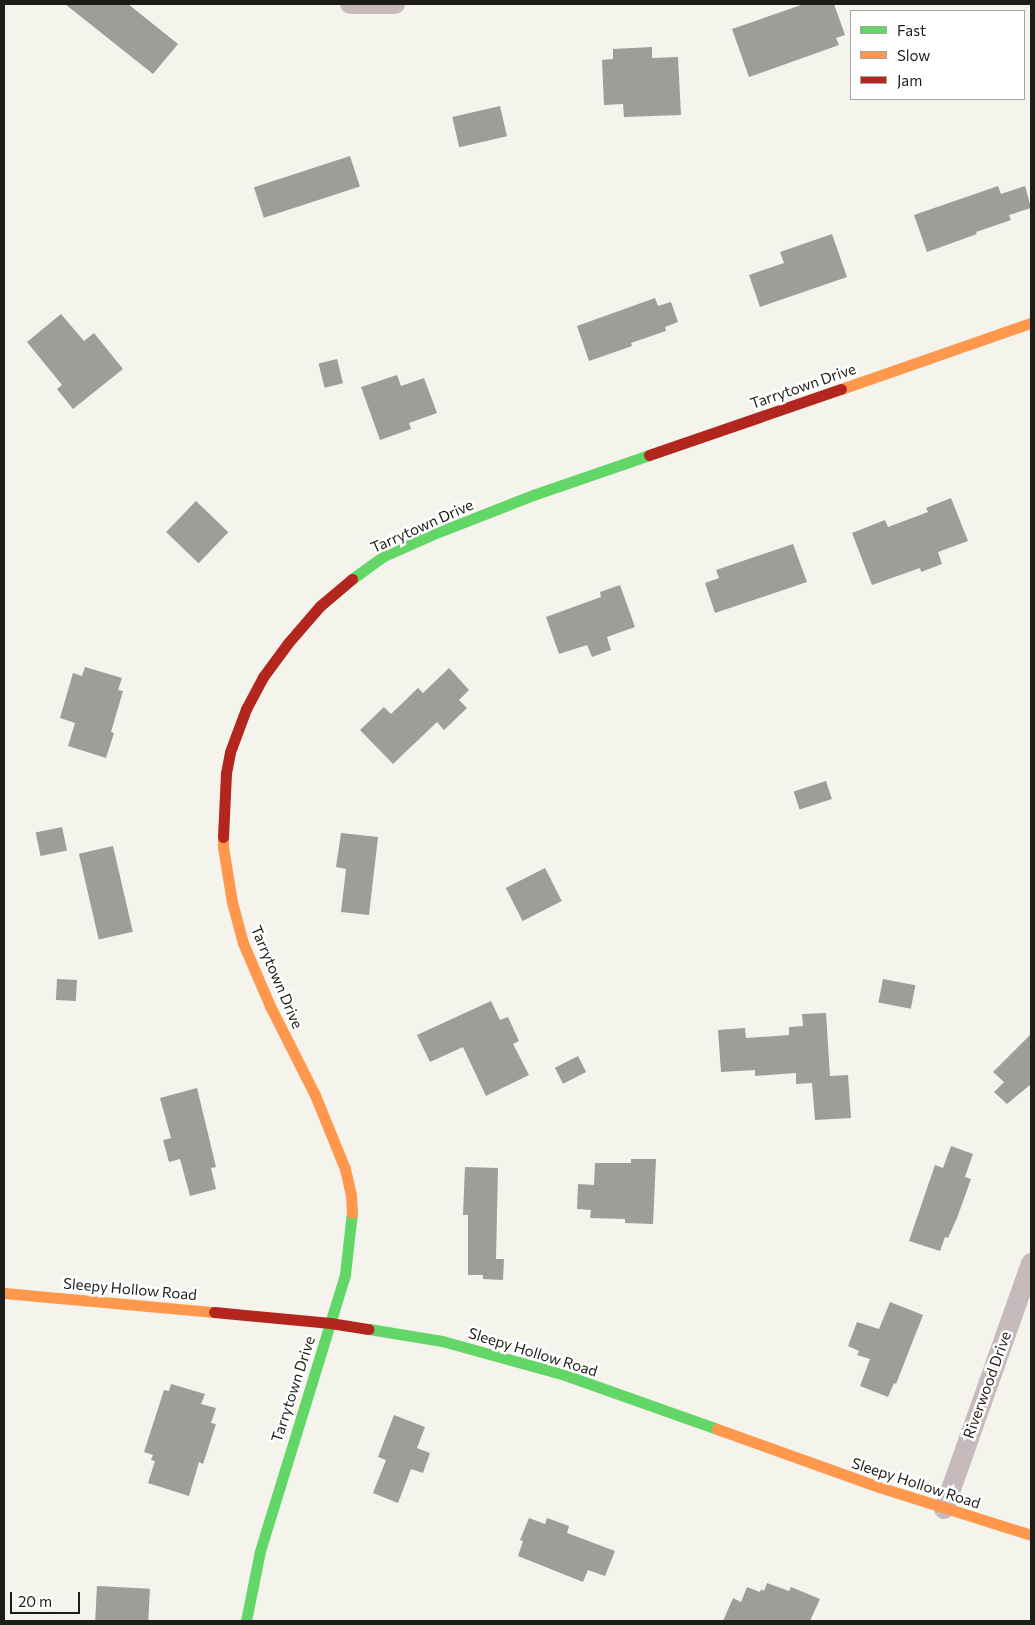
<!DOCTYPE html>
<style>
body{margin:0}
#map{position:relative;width:1035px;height:1625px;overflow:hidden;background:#f4f3ec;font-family:Commissioner,sans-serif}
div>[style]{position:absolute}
.building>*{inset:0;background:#9e9d98;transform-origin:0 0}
.street>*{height:20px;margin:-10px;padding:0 10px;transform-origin:10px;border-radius:10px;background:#c6babc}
.fast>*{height:11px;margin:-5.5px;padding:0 5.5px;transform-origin:5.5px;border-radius:5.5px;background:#63d668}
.slow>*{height:11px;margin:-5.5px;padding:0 5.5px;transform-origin:5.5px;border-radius:5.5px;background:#ff974d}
.jam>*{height:11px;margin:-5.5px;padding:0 5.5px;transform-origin:5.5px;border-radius:5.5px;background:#b3261e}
span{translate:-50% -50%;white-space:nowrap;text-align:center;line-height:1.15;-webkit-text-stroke:5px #fff;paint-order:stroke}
.street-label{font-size:15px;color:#1d1c18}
.frame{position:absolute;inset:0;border:5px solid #1d1c18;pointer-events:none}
.legend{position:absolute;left:850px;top:10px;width:175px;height:90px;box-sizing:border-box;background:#fff;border:1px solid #a5a4a3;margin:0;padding:6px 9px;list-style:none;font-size:15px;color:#1d1c18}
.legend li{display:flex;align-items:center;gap:10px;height:25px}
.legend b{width:25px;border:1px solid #a5a4a3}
.scale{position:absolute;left:10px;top:1592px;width:70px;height:22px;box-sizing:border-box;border:2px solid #1d1c18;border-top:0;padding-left:6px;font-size:15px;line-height:18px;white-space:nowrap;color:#1d1c18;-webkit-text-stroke:4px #fff;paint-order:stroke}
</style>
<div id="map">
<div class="building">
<div style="clip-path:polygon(65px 4px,128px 4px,178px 44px,153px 74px)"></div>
<div style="clip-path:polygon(804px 4px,834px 4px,845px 35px,836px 38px,839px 45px,749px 77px,732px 29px)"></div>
<div style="clip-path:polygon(652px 47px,652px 58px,678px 57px,681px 115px,624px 117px,623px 104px,604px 105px,602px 60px,613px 59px,613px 49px)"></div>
<div style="left:500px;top:106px;width:31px;height:49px;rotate:77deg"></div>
<div style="left:350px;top:156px;width:32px;height:101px;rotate:72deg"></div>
<div style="clip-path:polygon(998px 186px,1001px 194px,1025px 186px,1031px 208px,1009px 215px,1011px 220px,976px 232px,977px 234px,927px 252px,914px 215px)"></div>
<div style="clip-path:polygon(832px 234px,847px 277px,760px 307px,749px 275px,784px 263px,780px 252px)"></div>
<div style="clip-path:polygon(655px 298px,658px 306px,671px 302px,678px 322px,665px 327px,666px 331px,631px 343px,632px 346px,589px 361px,577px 326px)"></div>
<div style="clip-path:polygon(61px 314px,84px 341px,94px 333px,123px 369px,73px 409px,57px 389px,62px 385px,27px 342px)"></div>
<div style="left:337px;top:359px;width:25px;height:19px;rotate:76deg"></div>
<div style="clip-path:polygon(397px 375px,401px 386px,424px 378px,437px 413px,409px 423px,411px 429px,380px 440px,361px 387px)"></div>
<div style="clip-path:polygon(951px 498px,968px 541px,938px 552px,942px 564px,921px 572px,920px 568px,872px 585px,852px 533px,885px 520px,888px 527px,928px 512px,926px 508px)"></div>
<div style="left:196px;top:501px;width:45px;height:43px;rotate:44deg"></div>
<div style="clip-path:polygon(793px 544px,807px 582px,715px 613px,705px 583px,719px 578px,716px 570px)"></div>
<div style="clip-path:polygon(620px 585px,635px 627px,607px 637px,611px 650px,592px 657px,587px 645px,559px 654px,546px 617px,601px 597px,600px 592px)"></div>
<div style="clip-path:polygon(85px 667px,122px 678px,118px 690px,123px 691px,111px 732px,114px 733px,106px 758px,68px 746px,75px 723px,60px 718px,73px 673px,82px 676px)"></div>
<div style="clip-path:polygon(449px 668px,469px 690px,459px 700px,467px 708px,444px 730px,437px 722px,393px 764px,360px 730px,384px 707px,391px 714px,418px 688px,423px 693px)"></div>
<div style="left:826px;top:781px;width:19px;height:34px;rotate:72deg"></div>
<div style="left:62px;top:827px;width:24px;height:27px;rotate:78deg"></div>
<div style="clip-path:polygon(341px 833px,378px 837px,369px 915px,341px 912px,346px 869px,336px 867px)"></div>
<div style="left:113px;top:846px;width:88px;height:35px;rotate:77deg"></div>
<div style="left:545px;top:868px;width:37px;height:44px;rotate:63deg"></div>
<div style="left:57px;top:979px;width:20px;height:21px;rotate:3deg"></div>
<div style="left:883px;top:979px;width:33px;height:24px;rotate:11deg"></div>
<div style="clip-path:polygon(491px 1001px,500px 1020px,508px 1017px,519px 1041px,513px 1044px,529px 1075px,486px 1096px,463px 1047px,430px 1062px,417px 1035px)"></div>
<div style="clip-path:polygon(826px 1013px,830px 1076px,848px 1075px,851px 1118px,815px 1120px,812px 1083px,796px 1084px,796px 1073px,755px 1076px,755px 1070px,721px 1072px,718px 1030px,745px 1028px,746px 1038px,789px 1035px,789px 1027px,803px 1026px,802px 1014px)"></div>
<div style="clip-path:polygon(1031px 1034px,1031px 1084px,1007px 1104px,994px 1092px,1004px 1082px,993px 1072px)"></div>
<div style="left:578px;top:1056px;width:18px;height:26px;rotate:63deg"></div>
<div style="clip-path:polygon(197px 1088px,216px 1167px,211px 1168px,216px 1189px,190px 1196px,180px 1159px,169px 1162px,163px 1140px,171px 1138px,160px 1098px)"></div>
<div style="clip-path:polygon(951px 1146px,973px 1154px,965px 1177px,971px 1179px,957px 1218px,948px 1238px,945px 1237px,940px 1251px,909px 1241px,935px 1165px,943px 1168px)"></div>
<div style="clip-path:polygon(631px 1159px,656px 1159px,653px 1224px,625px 1223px,625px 1219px,590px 1218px,591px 1210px,577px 1209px,578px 1184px,594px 1185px,595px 1163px,631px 1163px)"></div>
<div style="clip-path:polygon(465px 1167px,498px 1168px,496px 1259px,504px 1259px,503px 1280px,483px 1279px,483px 1275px,468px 1275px,468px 1215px,463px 1215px)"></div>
<div style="clip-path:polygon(890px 1302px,923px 1315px,896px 1384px,894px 1383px,888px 1397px,860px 1386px,870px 1359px,857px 1355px,859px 1351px,848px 1346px,857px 1322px,879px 1329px)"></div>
<div style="clip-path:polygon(171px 1384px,205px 1394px,201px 1404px,216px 1408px,211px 1423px,216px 1424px,203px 1464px,199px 1462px,189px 1496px,148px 1483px,155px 1461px,151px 1460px,153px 1455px,144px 1452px,164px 1390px,169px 1391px)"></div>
<div style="clip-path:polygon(394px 1415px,425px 1427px,417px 1448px,430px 1453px,423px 1473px,411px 1469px,398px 1503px,373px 1493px,386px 1460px,378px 1457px)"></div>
<div style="clip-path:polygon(529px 1518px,545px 1524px,547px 1518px,569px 1526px,567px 1533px,615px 1551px,605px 1576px,588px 1570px,583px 1582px,518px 1556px,523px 1541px,520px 1540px)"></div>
<div style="clip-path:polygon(767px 1583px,789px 1591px,791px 1587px,820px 1599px,810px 1621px,723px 1621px,733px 1598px,741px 1602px,747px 1587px,760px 1592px,761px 1589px,764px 1591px)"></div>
<div style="left:97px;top:1586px;width:53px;height:35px;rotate:3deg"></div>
</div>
<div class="street">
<div style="left:350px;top:4px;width:45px"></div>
<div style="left:944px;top:1509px;width:261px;rotate:-70.5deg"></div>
</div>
<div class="fast">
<div style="left:352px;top:579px;width:39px;rotate:-36deg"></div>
<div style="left:384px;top:556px;width:51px;rotate:-24.1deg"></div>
<div style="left:431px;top:535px;width:110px;rotate:-21.4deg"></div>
<div style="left:533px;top:495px;width:123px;rotate:-19deg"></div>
<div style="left:369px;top:1329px;width:74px;rotate:9.3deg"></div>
<div style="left:442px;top:1341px;width:124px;rotate:15.4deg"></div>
<div style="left:562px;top:1374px;width:164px;rotate:19.5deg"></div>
<div style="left:246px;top:1621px;width:71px;rotate:-78.7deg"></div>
<div style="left:260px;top:1551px;width:290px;rotate:-72.9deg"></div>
<div style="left:345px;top:1274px;width:61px;rotate:-83.5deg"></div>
</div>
<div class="slow">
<div style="left:841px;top:389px;width:201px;rotate:-19.2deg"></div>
<div style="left:223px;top:837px;width:10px;rotate:90deg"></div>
<div style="left:223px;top:847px;width:56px;rotate:80.7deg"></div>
<div style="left:232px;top:902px;width:42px;rotate:75deg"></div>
<div style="left:243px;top:943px;width:69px;rotate:66.8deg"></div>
<div style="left:270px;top:1006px;width:100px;rotate:63.2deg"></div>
<div style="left:315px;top:1095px;width:80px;rotate:67.9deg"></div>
<div style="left:345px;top:1169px;width:27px;rotate:77deg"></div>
<div style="left:351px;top:1195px;width:18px;rotate:87deg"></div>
<div style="left:4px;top:1293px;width:211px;rotate:5.2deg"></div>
<div style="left:717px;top:1429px;width:172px;rotate:19.7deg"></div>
<div style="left:879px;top:1487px;width:159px;rotate:17.5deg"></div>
</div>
<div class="jam">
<div style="left:649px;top:455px;width:203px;rotate:-19deg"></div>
<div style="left:223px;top:837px;width:64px;rotate:-87.3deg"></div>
<div style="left:226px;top:773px;width:21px;rotate:-79deg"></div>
<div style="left:230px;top:752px;width:46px;rotate:-69.6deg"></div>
<div style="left:246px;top:709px;width:36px;rotate:-62deg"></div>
<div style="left:263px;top:677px;width:42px;rotate:-53.7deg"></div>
<div style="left:288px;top:643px;width:49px;rotate:-49.1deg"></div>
<div style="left:320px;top:606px;width:42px;rotate:-40.2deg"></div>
<div style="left:214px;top:1312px;width:117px;rotate:5.4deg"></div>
<div style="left:330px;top:1323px;width:39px;rotate:9deg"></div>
</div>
<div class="street-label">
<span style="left:803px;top:386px;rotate:-19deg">Tarrytown Drive</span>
<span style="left:422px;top:526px;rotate:-24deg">Tarrytown Drive</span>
<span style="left:277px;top:977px;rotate:67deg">Tarrytown Drive</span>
<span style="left:130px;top:1289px;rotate:5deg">Sleepy Hollow Road</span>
<span style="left:533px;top:1352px;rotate:17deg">Sleepy Hollow Road</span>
<span style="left:987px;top:1385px;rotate:-70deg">Riverwood Drive</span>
<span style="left:293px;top:1389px;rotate:-72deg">Tarrytown Drive</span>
<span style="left:916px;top:1483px;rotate:18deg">Sleepy Hollow Road</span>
</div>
<div class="frame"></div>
<ul class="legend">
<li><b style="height:6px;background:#63d668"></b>Fast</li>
<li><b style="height:6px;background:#ff974d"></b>Slow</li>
<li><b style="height:6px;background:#b3261e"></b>Jam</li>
</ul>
<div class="scale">20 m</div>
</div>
